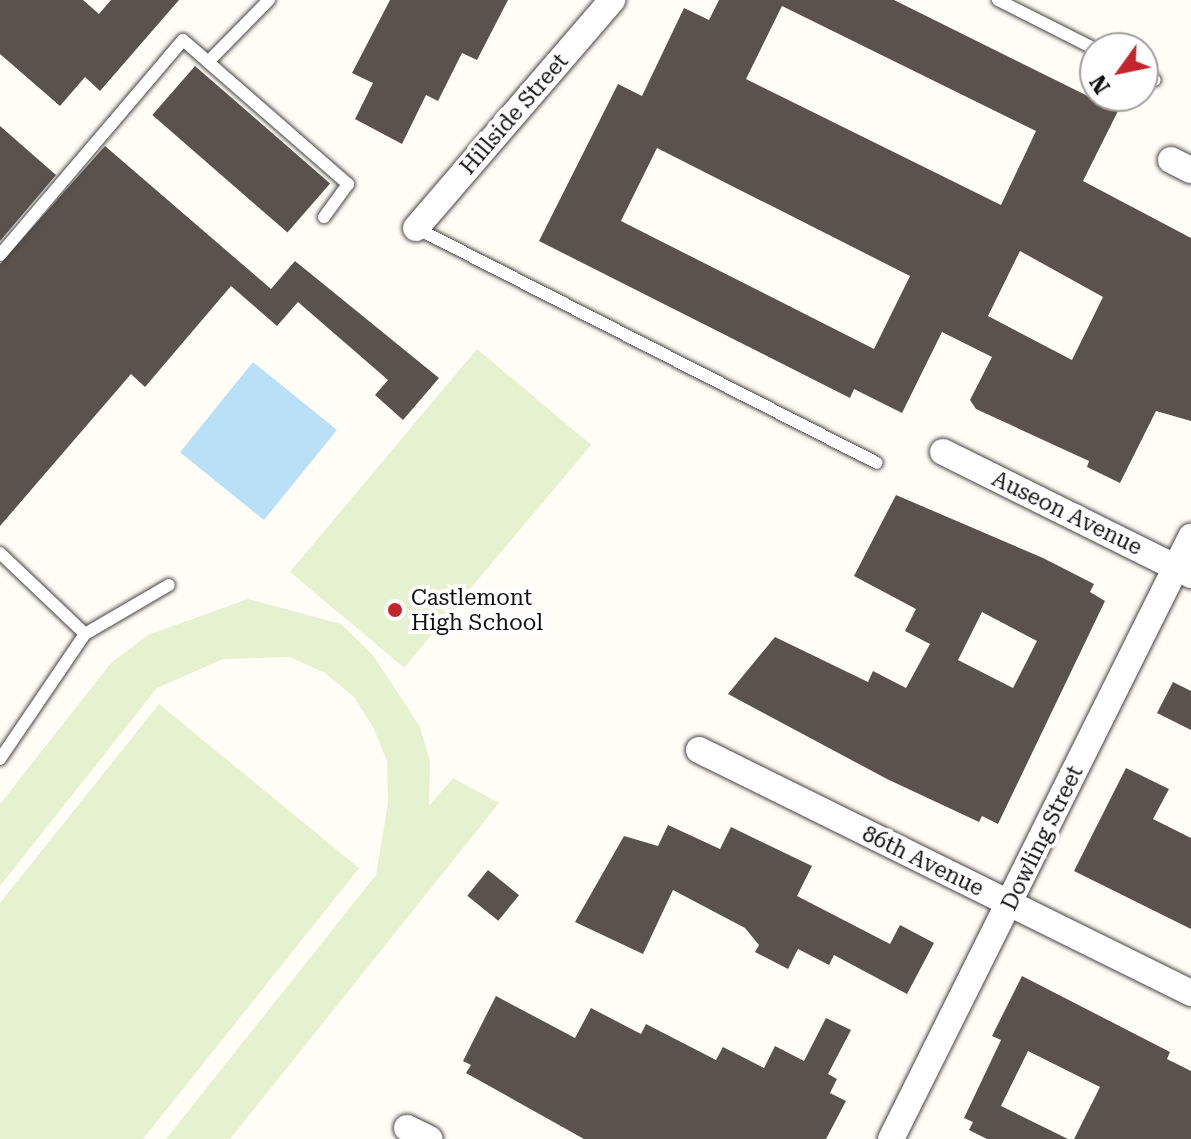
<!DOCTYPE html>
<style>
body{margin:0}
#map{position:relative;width:1191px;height:1139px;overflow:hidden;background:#fffdf5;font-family:"Roboto Serif",serif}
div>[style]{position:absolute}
.pitch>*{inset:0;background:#e6f2cf;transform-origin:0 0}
.water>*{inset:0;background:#b9e0f7;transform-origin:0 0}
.building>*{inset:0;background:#5a524d;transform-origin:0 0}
.roads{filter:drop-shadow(0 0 2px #444) drop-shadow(0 0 2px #444)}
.service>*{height:12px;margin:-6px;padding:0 6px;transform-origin:6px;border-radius:6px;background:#fff}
.minor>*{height:26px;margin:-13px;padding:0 13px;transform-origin:13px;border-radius:13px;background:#fff}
.dots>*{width:22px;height:22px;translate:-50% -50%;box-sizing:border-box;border:4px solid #fff;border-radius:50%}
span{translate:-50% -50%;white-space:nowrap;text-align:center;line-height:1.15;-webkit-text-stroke:8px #fff;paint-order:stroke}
.street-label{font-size:22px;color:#111}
.poi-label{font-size:22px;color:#111}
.left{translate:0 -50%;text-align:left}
.north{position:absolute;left:1079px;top:32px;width:80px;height:80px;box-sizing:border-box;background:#fff;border:2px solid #a0a0a0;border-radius:50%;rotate:237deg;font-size:22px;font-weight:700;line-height:32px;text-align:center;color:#111}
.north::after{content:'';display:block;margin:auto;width:28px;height:36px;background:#c4262e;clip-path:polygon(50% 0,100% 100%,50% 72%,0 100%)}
</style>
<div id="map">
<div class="pitch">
<div style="left:477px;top:349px;width:149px;height:291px;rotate:40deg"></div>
<div style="clip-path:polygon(248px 599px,341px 624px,373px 655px,420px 727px,430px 762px,429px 806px,453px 778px,499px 803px,230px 1139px,166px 1139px,376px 875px,388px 803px,387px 761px,373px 727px,354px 697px,325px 673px,290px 657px,223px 659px,157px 688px,0 886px,0 804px,111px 663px,148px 635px)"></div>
<div style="clip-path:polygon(159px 704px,359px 868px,143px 1139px,0 1139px,0 903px)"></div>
</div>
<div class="water">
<div style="left:253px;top:362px;width:108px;height:116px;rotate:39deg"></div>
</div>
<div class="building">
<div style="clip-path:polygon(0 0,83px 0,99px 14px,111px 0,179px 0,100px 91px,85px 77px,60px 106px,0 54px)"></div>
<div style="clip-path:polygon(390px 0,508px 0,477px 60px,462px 53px,438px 101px,426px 95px,402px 144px,355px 119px,373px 83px,352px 73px)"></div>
<div style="clip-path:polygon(evenodd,719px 0,894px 0,1118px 111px,1083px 181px,1191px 238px,1191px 421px,1156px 411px,1120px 483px,1087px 467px,1089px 461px,976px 409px,970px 400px,992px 357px,942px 332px,902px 413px,854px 389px,850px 398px,539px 241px,618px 84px,642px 96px,684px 8px,709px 20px,719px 0,782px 6px,1036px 131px,1001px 205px,746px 79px,782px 6px,719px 0,657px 148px,910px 276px,874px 349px,621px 221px,657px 148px,719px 0,1020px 251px,1103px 297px,1072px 360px,988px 316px,1020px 251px)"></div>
<div style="left:195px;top:66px;width:179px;height:65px;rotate:41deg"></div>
<div style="clip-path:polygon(0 126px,56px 175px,0 241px)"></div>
<div style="clip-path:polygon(105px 146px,271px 289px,295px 261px,439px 378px,403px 420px,375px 395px,388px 380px,298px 302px,277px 326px,231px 286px,145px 387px,131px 374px,0 526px,0 264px)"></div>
<div style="clip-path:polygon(evenodd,896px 495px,1043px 558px,1094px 584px,1090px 592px,1105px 601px,998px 824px,982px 816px,979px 822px,887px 779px,728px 694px,775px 637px,868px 682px,873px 671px,906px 688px,930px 644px,905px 631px,916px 609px,854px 576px,896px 495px,982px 612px,1037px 641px,1013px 688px,958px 660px,982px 612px)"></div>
<div style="clip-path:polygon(1173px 682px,1191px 691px,1191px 730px,1157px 713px)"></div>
<div style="clip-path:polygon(1126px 768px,1169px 789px,1153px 819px,1191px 838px,1191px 929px,1074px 871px)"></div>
<div style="clip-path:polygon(668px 825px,720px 849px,731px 827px,812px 866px,797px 896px,890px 944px,900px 925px,934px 943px,907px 994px,834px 955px,829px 965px,798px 949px,788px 969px,755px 952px,759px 945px,745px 928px,673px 890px,643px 954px,575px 922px,624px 836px,658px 846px)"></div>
<div style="left:488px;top:870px;width:40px;height:33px;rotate:39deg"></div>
<div style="clip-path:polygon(1022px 976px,1170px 1052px,1167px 1059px,1191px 1071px,1191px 1139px,1074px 1139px,1100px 1087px,1028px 1051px,1001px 1106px,1068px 1139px,987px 1139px,969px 1130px,973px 1122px,964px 1118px,1001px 1040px,992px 1036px)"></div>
<div style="clip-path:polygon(496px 996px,575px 1038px,591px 1008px,641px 1034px,646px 1024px,716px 1060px,723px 1047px,764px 1068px,775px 1046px,804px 1061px,826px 1018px,851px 1030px,828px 1074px,837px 1079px,830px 1093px,846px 1101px,826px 1139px,584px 1139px,466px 1073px,471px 1065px,463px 1061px)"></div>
</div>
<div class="roads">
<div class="service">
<div style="left:998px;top:0;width:109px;rotate:26.8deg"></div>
<div style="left:208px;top:62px;width:186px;rotate:41.1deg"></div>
<div style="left:348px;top:184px;width:41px;rotate:126deg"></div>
<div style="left:1143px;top:74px;width:13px;rotate:27deg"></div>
<div style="left:416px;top:228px;width:517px;rotate:27.01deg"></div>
<div style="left:0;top:255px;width:282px;rotate:-49.6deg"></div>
<div style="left:183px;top:40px;width:33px;rotate:41deg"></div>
<div style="left:208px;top:62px;width:87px;rotate:-45.5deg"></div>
<div style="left:0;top:553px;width:117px;rotate:43.6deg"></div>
<div style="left:85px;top:634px;width:97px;rotate:-30.3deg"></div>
<div style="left:0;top:759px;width:151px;rotate:-55.8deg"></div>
</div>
<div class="minor">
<div style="left:1171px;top:160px;width:22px;rotate:27deg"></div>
<div style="left:416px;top:228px;width:301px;rotate:-49.3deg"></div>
<div style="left:943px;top:452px;width:277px;rotate:26.4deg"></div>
<div style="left:699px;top:750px;width:549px;rotate:26.28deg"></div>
<div style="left:407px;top:1128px;width:25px;rotate:26deg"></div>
<div style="left:891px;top:1139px;width:673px;rotate:-63.51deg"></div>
</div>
</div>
<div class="dots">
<div style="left:395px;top:610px;background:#c4262e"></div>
</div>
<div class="street-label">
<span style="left:514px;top:114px;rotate:-49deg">Hillside Street</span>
<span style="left:1067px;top:513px;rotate:26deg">Auseon Avenue</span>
<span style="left:1042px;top:838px;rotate:-64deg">Dowling Street</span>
<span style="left:923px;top:861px;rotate:26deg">86th Avenue</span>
</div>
<div class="poi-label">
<span class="left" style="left:411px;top:610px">Castlemont<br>High School</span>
</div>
<div class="north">N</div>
</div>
